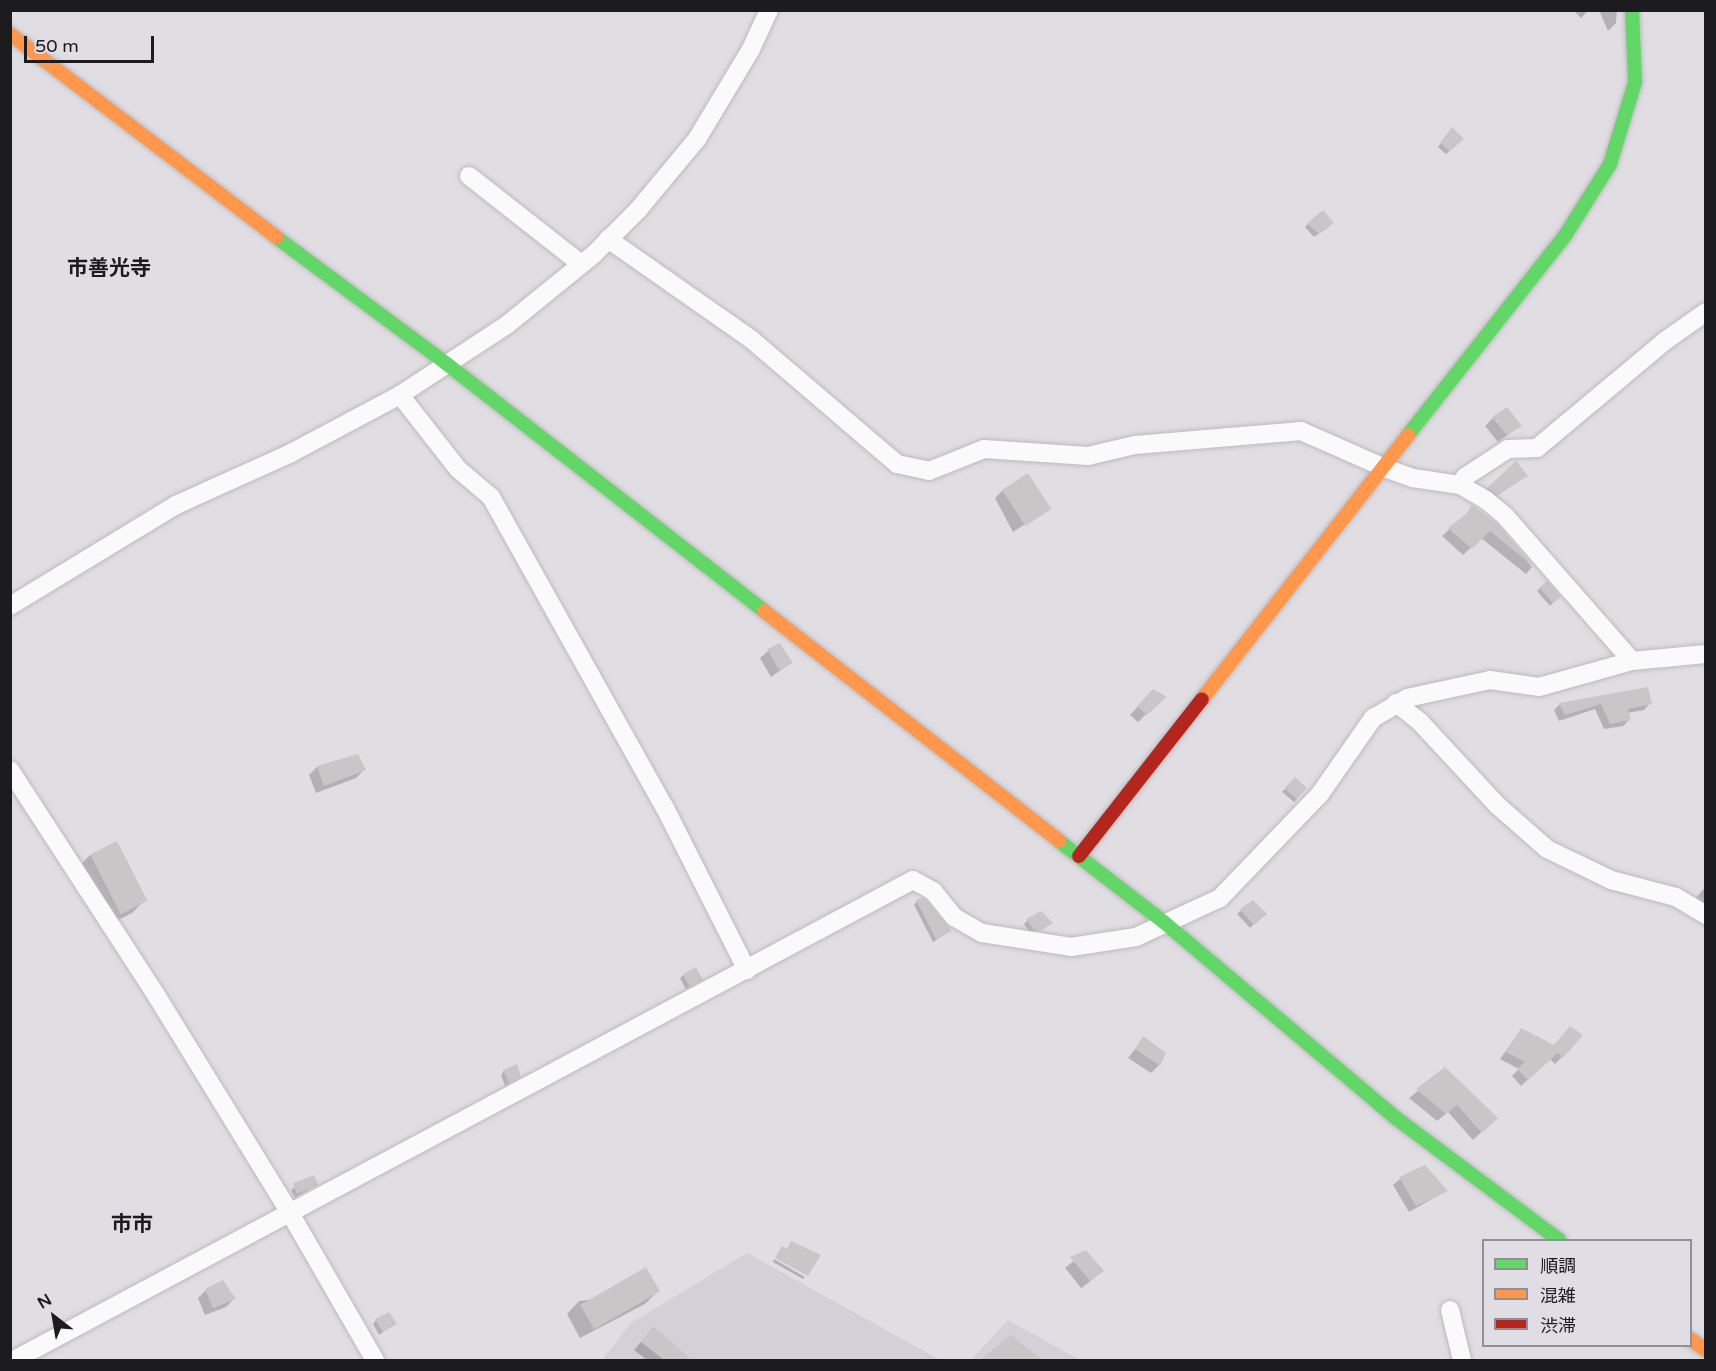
<!DOCTYPE html>
<meta charset="utf-8">
<style>
body{margin:0}
#map{position:relative;width:1716px;height:1371px;overflow:hidden;background:#e1dee3;font-family:"Varela Round","Noto Sans JP",sans-serif}
div>[style]{position:absolute}
.built>*{inset:0;background:#d5cfd9}
.shadow>*{inset:0;background:#0003;transform-origin:0 0}
.building>*{inset:0;background:#c9c6c8;transform-origin:0 0}
.roads{filter:drop-shadow(0 0 2px #bcbabe) drop-shadow(0 0 2px #bcbabe)}
.street>*{height:18px;margin:-9px;padding:0 9px;transform-origin:9px;border-radius:9px;background:#fafafb}
.fast>*{height:14px;margin:-7px;padding:0 7px;transform-origin:7px;border-radius:7px;background:#63d668}
.slow>*{height:14px;margin:-7px;padding:0 7px;transform-origin:7px;border-radius:7px;background:#ff974d}
.jam>*{height:14px;margin:-7px;padding:0 7px;transform-origin:7px;border-radius:7px;background:#b3261e}
span{translate:-50% -50%;white-space:nowrap;text-align:center;line-height:1.15;-webkit-text-stroke:4.5px #e1dde4;paint-order:stroke}
.quarter-label{font-size:21px;color:#1c1b1d;font-weight:700}
.frame{position:absolute;inset:0;border:12px solid #1c1b1d;pointer-events:none}
.legend{position:absolute;left:1482px;top:1239px;width:210px;height:108px;box-sizing:border-box;background:#e1dde4;border:2px solid #928f94;margin:0;padding:8px 10px;list-style:none;font-size:18px;color:#1c1b1d}
.legend li{display:flex;align-items:center;gap:12px;height:30px}
.legend b{width:30px;border:2px solid #928f94}
.north{position:absolute;left:24px;top:1287px;width:60px;height:60px;-webkit-text-stroke:4px #e1dde4;paint-order:stroke;rotate:329deg;font-size:16px;font-weight:700;line-height:24px;text-align:center;color:#1c1b1d}
.north::after{content:'';display:block;margin:auto;width:21px;height:27px;background:#1c1b1d;clip-path:polygon(50% 0,100% 100%,50% 72%,0 100%)}
.scale{position:absolute;left:24px;top:36px;width:130px;height:27px;box-sizing:border-box;border:3px solid #1c1b1d;border-top:0;padding-left:8px;font-size:18px;line-height:21px;white-space:nowrap;color:#1c1b1d;-webkit-text-stroke:4px #e1dde4;paint-order:stroke}
</style>
<div id="map">
<div class="built">
<div style="clip-path:polygon(747px 1253px,940px 1360px,602px 1360px,631px 1323px)"></div>
<div style="clip-path:polygon(1008px 1320px,1080px 1360px,971px 1360px)"></div>
</div>
<div class="shadow">
<div style="clip-path:polygon(1573px 10px,1589px 10px,1581px 18px)"></div>
<div style="clip-path:polygon(1599px 10px,1617px 10px,1616px 23px,1608px 31px)"></div>
<div style="clip-path:polygon(1449px 133px,1462px 139px,1446px 154px,1438px 147px)"></div>
<div style="clip-path:polygon(1308px 224px,1329px 227px,1314px 237px,1305px 227px)"></div>
<div style="clip-path:polygon(1493px 418px,1520px 426px,1498px 442px,1485px 426px)"></div>
<div style="clip-path:polygon(1526px 476px,1488px 502px,1481px 496px,1488px 489px)"></div>
<div style="clip-path:polygon(1003px 490px,1049px 509px,1013px 532px,995px 498px)"></div>
<div style="clip-path:polygon(1473px 508px,1497px 526px,1532px 567px,1526px 574px,1481px 538px,1463px 555px,1442px 536px)"></div>
<div style="clip-path:polygon(1540px 588px,1559px 597px,1550px 606px,1537px 591px)"></div>
<div style="clip-path:polygon(768px 651px,791px 663px,771px 677px,760px 658px)"></div>
<div style="clip-path:polygon(1647px 689px,1650px 703px,1644px 710px,1627px 713px,1629px 720px,1623px 726px,1604px 729px,1595px 709px,1559px 721px,1554px 710px,1560px 704px)"></div>
<div style="clip-path:polygon(1153px 691px,1164px 697px,1138px 722px,1130px 715px)"></div>
<div style="clip-path:polygon(357px 756px,364px 770px,356px 778px,316px 793px,309px 775px,317px 767px)"></div>
<div style="clip-path:polygon(1295px 779px,1297px 799px,1294px 802px,1282px 792px)"></div>
<div style="clip-path:polygon(90px 855px,145px 900px,132px 913px,108px 925px,78px 867px)"></div>
<div style="clip-path:polygon(1706px 886px,1706px 918px,1690px 905px)"></div>
<div style="clip-path:polygon(917px 901px,950px 931px,933px 942px,914px 905px)"></div>
<div style="clip-path:polygon(1252px 902px,1264px 914px,1250px 928px,1237px 914px)"></div>
<div style="clip-path:polygon(1027px 921px,1047px 927px,1030px 933px,1024px 924px)"></div>
<div style="clip-path:polygon(684px 975px,701px 979px,686px 989px,680px 978px)"></div>
<div style="clip-path:polygon(1521px 1030px,1554px 1046px,1562px 1057px,1555px 1064px,1550px 1059px,1521px 1086px,1512px 1076px,1519px 1069px,1500px 1059px)"></div>
<div style="clip-path:polygon(1144px 1038px,1159px 1065px,1151px 1073px,1128px 1058px)"></div>
<div style="clip-path:polygon(1445px 1069px,1496px 1118px,1473px 1140px,1448px 1112px,1437px 1121px,1409px 1098px)"></div>
<div style="clip-path:polygon(504px 1071px,519px 1076px,505px 1086px,501px 1075px)"></div>
<div style="clip-path:polygon(1400px 1179px,1446px 1191px,1409px 1212px,1393px 1185px)"></div>
<div style="clip-path:polygon(316px 1185px,295px 1198px,291px 1190px,295px 1187px)"></div>
<div style="left:1086px;top:1251px;width:26px;height:27px;rotate:51deg"></div>
<div style="clip-path:polygon(774px 1259px,805px 1277px,803px 1279px,773px 1262px)"></div>
<div style="clip-path:polygon(206px 1290px,234px 1299px,226px 1307px,205px 1315px,198px 1298px)"></div>
<div style="clip-path:polygon(658px 1291px,645px 1304px,580px 1338px,567px 1314px,579px 1301px)"></div>
<div style="clip-path:polygon(376px 1320px,395px 1324px,379px 1335px,373px 1324px)"></div>
<div style="clip-path:polygon(653px 1328px,688px 1358px,686px 1360px,647px 1360px,634px 1350px)"></div>
<div style="clip-path:polygon(1011px 1336px,1039px 1360px,983px 1360px)"></div>
</div>
<div class="building">
<div style="clip-path:polygon(1452px 127px,1464px 139px,1450px 151px,1440px 143px)"></div>
<div style="clip-path:polygon(1323px 210px,1334px 223px,1319px 234px,1307px 223px)"></div>
<div style="clip-path:polygon(1507px 407px,1522px 426px,1507px 435px,1492px 417px)"></div>
<div style="clip-path:polygon(1516px 461px,1528px 476px,1497px 495px,1487px 488px)"></div>
<div style="left:1028px;top:473px;width:43px;height:31px;rotate:57deg"></div>
<div style="clip-path:polygon(1472px 505px,1498px 525px,1534px 567px,1490px 531px,1472px 549px,1448px 528px,1466px 514px)"></div>
<div style="left:1547px;top:581px;width:21px;height:10px;rotate:49deg"></div>
<div style="clip-path:polygon(780px 643px,793px 663px,779px 670px,767px 649px)"></div>
<div style="clip-path:polygon(1648px 687px,1652px 704px,1628px 709px,1631px 720px,1610px 724px,1601px 704px,1565px 715px,1559px 703px)"></div>
<div style="clip-path:polygon(1153px 689px,1167px 697px,1147px 715px,1137px 706px)"></div>
<div style="clip-path:polygon(358px 754px,366px 770px,324px 786px,317px 766px)"></div>
<div style="left:1295px;top:777px;width:16px;height:15px;rotate:43deg"></div>
<div style="left:117px;top:841px;width:67px;height:30px;rotate:63deg"></div>
<div style="clip-path:polygon(923px 898px,926px 900px,952px 931px,936px 939px,916px 900px)"></div>
<div style="clip-path:polygon(1253px 900px,1267px 914px,1254px 925px,1240px 909px)"></div>
<div style="clip-path:polygon(1041px 911px,1053px 923px,1040px 931px,1034px 930px,1026px 919px)"></div>
<div style="left:696px;top:967px;width:15px;height:15px;rotate:62deg"></div>
<div style="clip-path:polygon(1570px 1026px,1583px 1035px,1563px 1058px,1558px 1053px,1528px 1080px,1517px 1069px,1525px 1062px,1506px 1052px,1521px 1028px,1554px 1045px)"></div>
<div style="clip-path:polygon(1143px 1036px,1166px 1053px,1160px 1066px,1135px 1049px)"></div>
<div style="clip-path:polygon(517px 1064px,521px 1077px,509px 1083px,503px 1070px)"></div>
<div style="clip-path:polygon(1445px 1067px,1498px 1118px,1482px 1133px,1457px 1105px,1446px 1114px,1416px 1089px)"></div>
<div style="clip-path:polygon(1425px 1165px,1448px 1191px,1416px 1206px,1399px 1177px)"></div>
<div style="left:314px;top:1175px;width:11px;height:23px;rotate:68deg"></div>
<div style="clip-path:polygon(791px 1241px,821px 1255px,808px 1276px,775px 1258px,782px 1246px,787px 1249px)"></div>
<div style="clip-path:polygon(1086px 1250px,1104px 1271px,1090px 1281px,1070px 1257px)"></div>
<div style="left:646px;top:1267px;width:28px;height:76px;rotate:60deg"></div>
<div style="clip-path:polygon(223px 1280px,236px 1299px,213px 1308px,205px 1289px)"></div>
<div style="clip-path:polygon(389px 1312px,397px 1324px,383px 1332px,375px 1319px)"></div>
<div style="clip-path:polygon(653px 1326px,692px 1360px,664px 1360px,641px 1342px)"></div>
<div style="clip-path:polygon(1011px 1335px,1042px 1360px,980px 1360px)"></div>
</div>
<div class="roads">
<div class="street">
<div style="left:469px;top:176px;width:141px;rotate:38.1deg"></div>
<div style="left:608px;top:239px;width:176px;rotate:35deg"></div>
<div style="left:752px;top:340px;width:191px;rotate:40.5deg"></div>
<div style="left:897px;top:464px;width:33px;rotate:12deg"></div>
<div style="left:929px;top:471px;width:59px;rotate:-21.8deg"></div>
<div style="left:984px;top:449px;width:104px;rotate:3.9deg"></div>
<div style="left:1088px;top:456px;width:48px;rotate:-13.2deg"></div>
<div style="left:1135px;top:445px;width:167px;rotate:-4.8deg"></div>
<div style="left:1301px;top:431px;width:92px;rotate:23.8deg"></div>
<div style="left:1385px;top:468px;width:30px;rotate:20deg"></div>
<div style="left:1413px;top:478px;width:48px;rotate:8.5deg"></div>
<div style="left:1460px;top:485px;width:30px;rotate:30deg"></div>
<div style="left:1486px;top:500px;width:26px;rotate:40deg"></div>
<div style="left:1506px;top:517px;width:191px;rotate:48.8deg"></div>
<div style="left:400px;top:395px;width:94px;rotate:51.9deg"></div>
<div style="left:458px;top:469px;width:43px;rotate:40.3deg"></div>
<div style="left:491px;top:497px;width:354px;rotate:60.8deg"></div>
<div style="left:664px;top:806px;width:184px;rotate:63.2deg"></div>
<div style="left:1460px;top:485px;width:9px;rotate:-58deg"></div>
<div style="left:1465px;top:477px;width:51px;rotate:-33.1deg"></div>
<div style="left:1508px;top:449px;width:29px;rotate:-2deg"></div>
<div style="left:1537px;top:448px;width:167px;rotate:-39.9deg"></div>
<div style="left:1665px;top:341px;width:50px;rotate:-35.3deg"></div>
<div style="left:10px;top:606px;width:194px;rotate:-31.3deg"></div>
<div style="left:176px;top:505px;width:126px;rotate:-24.3deg"></div>
<div style="left:291px;top:453px;width:123px;rotate:-28deg"></div>
<div style="left:400px;top:395px;width:129px;rotate:-33.3deg"></div>
<div style="left:508px;top:324px;width:111px;rotate:-39.1deg"></div>
<div style="left:594px;top:254px;width:62px;rotate:-45deg"></div>
<div style="left:638px;top:210px;width:92px;rotate:-50.3deg"></div>
<div style="left:697px;top:139px;width:105px;rotate:-59deg"></div>
<div style="left:751px;top:49px;width:43px;rotate:-65.2deg"></div>
<div style="left:1396px;top:703px;width:31px;rotate:38deg"></div>
<div style="left:1420px;top:722px;width:113px;rotate:47.1deg"></div>
<div style="left:1497px;top:805px;width:67px;rotate:41.3deg"></div>
<div style="left:1547px;top:849px;width:71px;rotate:25.8deg"></div>
<div style="left:1611px;top:880px;width:67px;rotate:14.7deg"></div>
<div style="left:1676px;top:897px;width:35px;rotate:31deg"></div>
<div style="left:10px;top:770px;width:268px;rotate:57deg"></div>
<div style="left:156px;top:995px;width:256px;rotate:58.4deg"></div>
<div style="left:290px;top:1213px;width:170px;rotate:60deg"></div>
<div style="left:1450px;top:1310px;width:51px;rotate:76.5deg"></div>
<div style="left:14px;top:1360px;width:1019px;rotate:-28.1deg"></div>
<div style="left:913px;top:880px;width:23px;rotate:29deg"></div>
<div style="left:933px;top:891px;width:33px;rotate:51deg"></div>
<div style="left:954px;top:917px;width:32px;rotate:30deg"></div>
<div style="left:982px;top:933px;width:90px;rotate:8.9deg"></div>
<div style="left:1071px;top:947px;width:66px;rotate:-8.7deg"></div>
<div style="left:1136px;top:937px;width:93px;rotate:-24.9deg"></div>
<div style="left:1220px;top:898px;width:144px;rotate:-46.1deg"></div>
<div style="left:1320px;top:794px;width:93px;rotate:-55.1deg"></div>
<div style="left:1373px;top:718px;width:39px;rotate:-30deg"></div>
<div style="left:1407px;top:698px;width:85px;rotate:-12.2deg"></div>
<div style="left:1490px;top:680px;width:49px;rotate:8.1deg"></div>
<div style="left:1539px;top:687px;width:97px;rotate:-15.6deg"></div>
<div style="left:1632px;top:661px;width:74px;rotate:-5.4deg"></div>
</div>
<div class="fast">
<div style="left:276px;top:237px;width:213px;rotate:36.6deg"></div>
<div style="left:447px;top:364px;width:402px;rotate:37.9deg"></div>
<div style="left:1408px;top:435px;width:256px;rotate:-51.8deg"></div>
<div style="left:1566px;top:234px;width:83px;rotate:-57.8deg"></div>
<div style="left:1610px;top:164px;width:86px;rotate:-73deg"></div>
<div style="left:1635px;top:82px;width:72px;rotate:-92.4deg"></div>
<div style="left:1059px;top:841px;width:134px;rotate:37.7deg"></div>
<div style="left:1165px;top:923px;width:302px;rotate:40.2deg"></div>
<div style="left:1396px;top:1118px;width:204px;rotate:36.8deg"></div>
</div>
<div class="slow">
<div style="left:10px;top:34px;width:335px;rotate:37.3deg"></div>
<div style="left:764px;top:611px;width:374px;rotate:37.9deg"></div>
<div style="left:1202px;top:699px;width:335px;rotate:-52deg"></div>
<div style="left:1690px;top:1339px;width:19px;rotate:35deg"></div>
</div>
<div class="jam">
<div style="left:1079px;top:856px;width:199px;rotate:-51.9deg"></div>
</div>
</div>
<div class="quarter-label">
<span style="left:109px;top:269px">市善光寺</span>
<span style="left:132px;top:1225px">市市</span>
</div>
<div class="frame"></div>
<ul class="legend">
<li><b style="height:8px;background:#63d668"></b>順調</li>
<li><b style="height:8px;background:#ff974d"></b>混雑</li>
<li><b style="height:8px;background:#b3261e"></b>渋滞</li>
</ul>
<div class="north">N</div>
<div class="scale">50 m</div>
</div>
